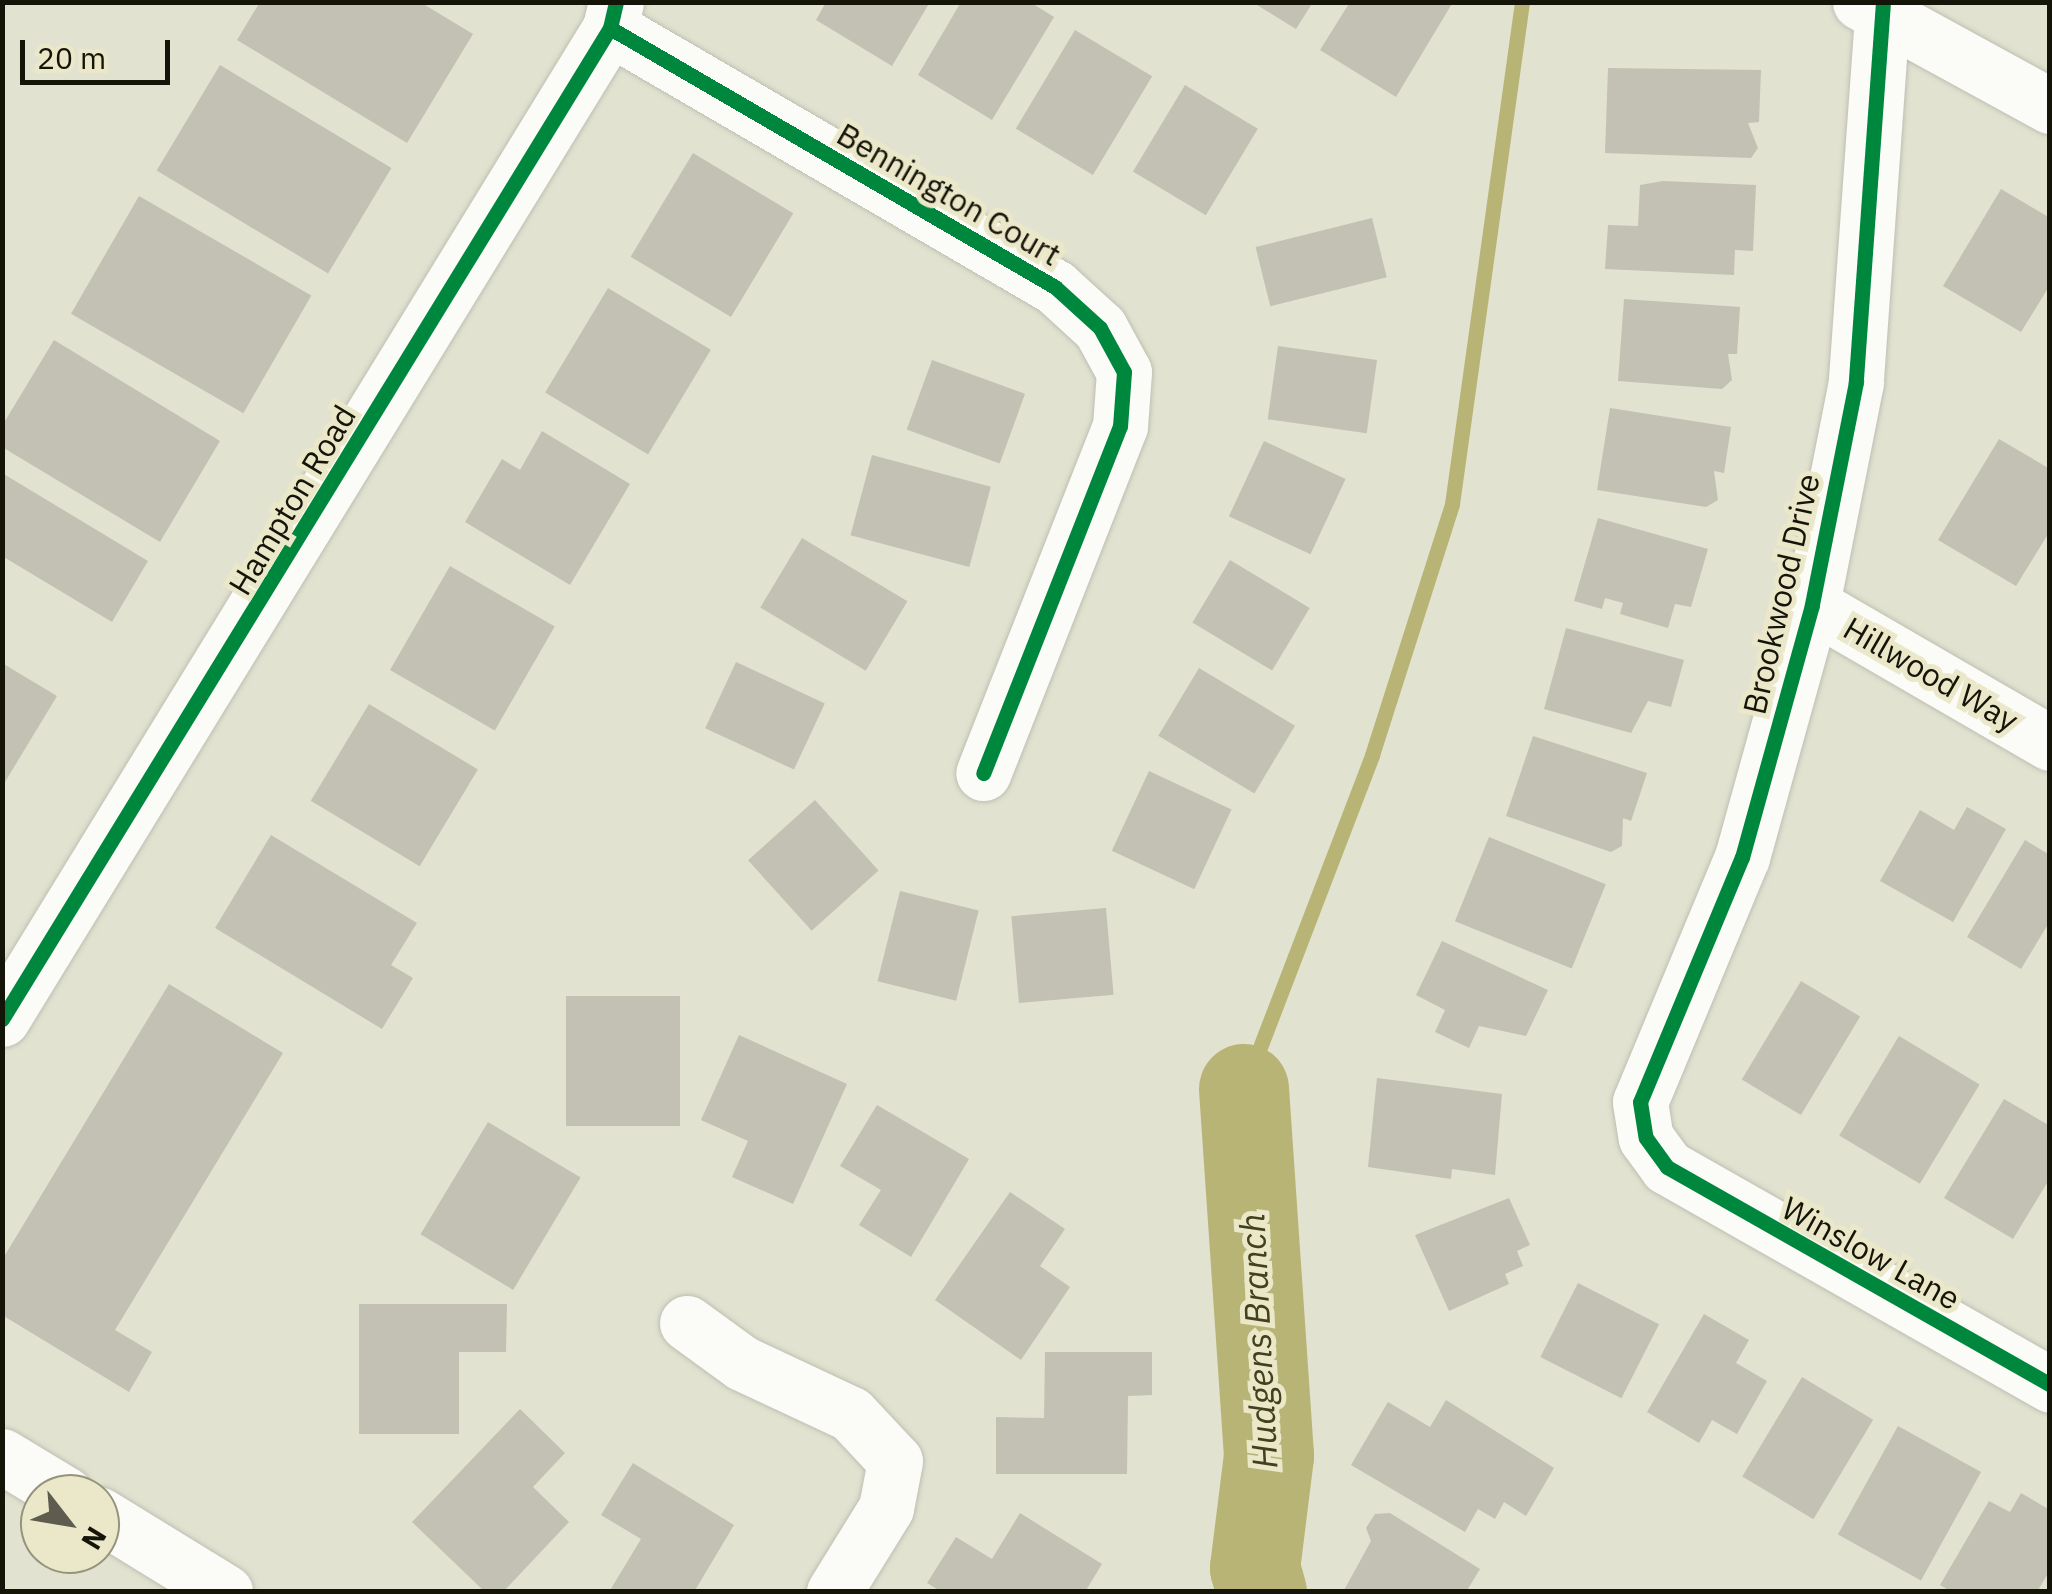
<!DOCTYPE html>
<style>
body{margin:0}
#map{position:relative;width:2052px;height:1594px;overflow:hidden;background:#e2e2d1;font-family:"IBM Plex Sans",sans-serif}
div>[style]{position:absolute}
.stream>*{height:15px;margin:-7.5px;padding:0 7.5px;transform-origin:7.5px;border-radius:7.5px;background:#b8b475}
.river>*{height:90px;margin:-45px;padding:0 45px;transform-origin:45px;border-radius:45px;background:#b8b475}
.building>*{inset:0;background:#c2c1b3;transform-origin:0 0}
.roads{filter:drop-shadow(0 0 2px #bfbfb2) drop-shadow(0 0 2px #bfbfb2)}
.minor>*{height:55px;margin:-27.5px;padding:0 27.5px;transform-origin:27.5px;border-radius:27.5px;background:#fbfbf8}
.cycleway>*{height:15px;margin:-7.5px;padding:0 7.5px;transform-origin:7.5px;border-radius:7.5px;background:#00873e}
span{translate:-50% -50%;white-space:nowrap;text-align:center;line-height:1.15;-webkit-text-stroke:10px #eae8c9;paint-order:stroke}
.street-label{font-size:32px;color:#151409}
.water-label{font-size:35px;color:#43401d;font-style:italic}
.frame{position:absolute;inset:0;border:5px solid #151409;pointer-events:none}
.north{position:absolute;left:20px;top:1474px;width:100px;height:100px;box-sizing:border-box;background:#eae8c9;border:2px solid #95937c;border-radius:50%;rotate:121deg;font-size:28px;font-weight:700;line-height:40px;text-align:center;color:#151409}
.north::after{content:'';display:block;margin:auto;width:35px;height:45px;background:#5d5c4f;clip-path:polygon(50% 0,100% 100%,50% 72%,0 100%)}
.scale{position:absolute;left:20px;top:40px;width:150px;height:45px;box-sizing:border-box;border:5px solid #151409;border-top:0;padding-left:12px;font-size:30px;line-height:35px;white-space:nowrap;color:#151409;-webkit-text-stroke:8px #eae8c9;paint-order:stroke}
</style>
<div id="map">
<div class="stream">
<div style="left:1244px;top:1089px;width:358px;rotate:-69deg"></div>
<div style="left:1372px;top:755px;width:263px;rotate:-72.3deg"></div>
<div style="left:1452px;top:504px;width:507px;rotate:-82.06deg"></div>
</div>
<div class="river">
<div style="left:1244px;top:1089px;width:368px;rotate:86.1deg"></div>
<div style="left:1269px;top:1456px;width:113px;rotate:97.1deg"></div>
<div style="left:1255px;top:1568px;width:25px;rotate:74deg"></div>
</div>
<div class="building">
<div style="clip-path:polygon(260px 2px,420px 2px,473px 34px,407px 143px,237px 40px)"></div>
<div style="clip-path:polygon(826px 2px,930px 2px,892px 66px,816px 20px)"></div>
<div style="clip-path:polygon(961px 2px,1030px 2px,1054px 17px,992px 120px,918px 75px)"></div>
<div style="clip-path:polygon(1252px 2px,1313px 2px,1296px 29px)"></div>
<div style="clip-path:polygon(1350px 2px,1453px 2px,1396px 97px,1320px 50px)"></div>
<div style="left:1075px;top:30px;width:90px;height:115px;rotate:31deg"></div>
<div style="left:220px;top:65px;width:200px;height:123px;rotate:31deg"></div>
<div style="clip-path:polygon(1608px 68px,1761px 70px,1759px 122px,1748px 123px,1758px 148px,1751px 158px,1605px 153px)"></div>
<div style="left:1185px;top:85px;width:85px;height:101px;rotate:31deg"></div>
<div style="left:693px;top:153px;width:117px;height:121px;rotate:31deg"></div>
<div style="clip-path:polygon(1663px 181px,1756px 185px,1753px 251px,1735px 250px,1734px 275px,1605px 269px,1608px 225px,1638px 226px,1640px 185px)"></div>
<div style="clip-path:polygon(2001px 189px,2050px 218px,2050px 285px,2021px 332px,1943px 286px)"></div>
<div style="left:139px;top:196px;width:199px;height:136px;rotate:30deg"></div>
<div style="left:1372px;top:218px;width:61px;height:120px;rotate:76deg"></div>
<div style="left:608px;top:288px;width:120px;height:122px;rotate:31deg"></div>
<div style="clip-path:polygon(1624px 299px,1740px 307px,1737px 354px,1728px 354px,1732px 380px,1722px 389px,1618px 381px)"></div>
<div style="clip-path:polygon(54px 340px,220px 441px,160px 542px,2px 447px,2px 426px)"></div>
<div style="left:1278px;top:346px;width:100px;height:74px;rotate:8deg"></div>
<div style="left:932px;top:360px;width:99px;height:74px;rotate:20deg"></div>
<div style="clip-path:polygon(1610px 408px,1731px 427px,1724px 473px,1714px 471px,1718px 500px,1706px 507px,1597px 490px)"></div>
<div style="clip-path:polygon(542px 431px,630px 484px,570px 585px,465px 522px,502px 459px,520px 470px)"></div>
<div style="clip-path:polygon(1999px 439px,2050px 469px,2050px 531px,2016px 586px,1938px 540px)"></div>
<div style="left:1264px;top:441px;width:90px;height:83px;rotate:25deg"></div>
<div style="left:872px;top:455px;width:123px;height:83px;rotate:15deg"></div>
<div style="clip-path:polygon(2px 473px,148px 561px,112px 622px,2px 556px)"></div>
<div style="clip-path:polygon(1598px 518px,1708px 549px,1691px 607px,1675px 604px,1668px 628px,1620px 614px,1623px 603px,1605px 598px,1602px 609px,1574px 601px)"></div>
<div style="left:802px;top:538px;width:123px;height:81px;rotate:31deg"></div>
<div style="left:1230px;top:560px;width:93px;height:73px;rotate:31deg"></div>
<div style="left:450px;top:566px;width:121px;height:120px;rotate:30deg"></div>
<div style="clip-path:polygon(1566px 628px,1684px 660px,1671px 707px,1648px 701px,1631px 733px,1544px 709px)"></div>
<div style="left:736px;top:662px;width:98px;height:73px;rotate:25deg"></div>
<div style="clip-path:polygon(2px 663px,57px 696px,2px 787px)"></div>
<div style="left:1199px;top:668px;width:112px;height:79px;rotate:31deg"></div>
<div style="left:369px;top:704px;width:127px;height:113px;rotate:31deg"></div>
<div style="clip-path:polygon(1533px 736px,1647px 773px,1631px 821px,1623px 818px,1622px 846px,1611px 852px,1506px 816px)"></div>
<div style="left:1149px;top:771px;width:91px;height:88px;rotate:25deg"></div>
<div style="left:815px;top:800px;width:95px;height:90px;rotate:48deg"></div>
<div style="clip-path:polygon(1967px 807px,2006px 829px,1953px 922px,1880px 881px,1920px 810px,1954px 830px)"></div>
<div style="clip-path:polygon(271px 835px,417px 923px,391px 965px,413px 978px,382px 1029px,215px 928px)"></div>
<div style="left:1489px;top:837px;width:126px;height:91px;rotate:22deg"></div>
<div style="clip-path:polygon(2025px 840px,2050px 855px,2050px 921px,2021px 969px,1967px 937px)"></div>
<div style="left:900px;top:891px;width:81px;height:93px;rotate:14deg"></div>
<div style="left:1106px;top:908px;width:87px;height:95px;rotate:85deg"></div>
<div style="clip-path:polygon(1442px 941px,1548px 990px,1526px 1036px,1479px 1026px,1469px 1048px,1435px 1032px,1445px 1010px,1416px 995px)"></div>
<div style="left:1801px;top:981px;width:69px;height:115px;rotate:31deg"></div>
<div style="clip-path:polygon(169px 984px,283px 1053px,115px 1330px,152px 1352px,129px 1392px,2px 1315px,2px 1260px)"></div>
<div style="left:680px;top:996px;width:130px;height:114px;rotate:90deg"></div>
<div style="clip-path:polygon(739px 1035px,847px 1084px,793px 1204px,732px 1177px,748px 1141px,701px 1120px)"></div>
<div style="left:1899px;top:1036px;width:94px;height:116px;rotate:31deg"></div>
<div style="clip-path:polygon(1377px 1078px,1502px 1094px,1495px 1175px,1452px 1169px,1451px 1179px,1368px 1167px)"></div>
<div style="clip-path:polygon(2004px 1099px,2050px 1126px,2050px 1178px,2013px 1239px,1944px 1198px)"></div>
<div style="clip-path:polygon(877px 1105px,969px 1159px,911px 1257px,859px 1225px,881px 1190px,840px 1166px)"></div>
<div style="left:488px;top:1122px;width:108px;height:131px;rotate:31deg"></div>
<div style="clip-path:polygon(1010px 1192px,1065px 1229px,1040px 1266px,1070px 1287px,1021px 1360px,935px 1300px)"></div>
<div style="clip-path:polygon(1509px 1198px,1530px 1245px,1517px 1251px,1523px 1266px,1505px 1274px,1509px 1284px,1449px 1311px,1415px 1235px)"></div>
<div style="left:1578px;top:1283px;width:91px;height:83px;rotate:27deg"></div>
<div style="clip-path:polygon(359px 1304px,507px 1304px,506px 1352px,459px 1352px,459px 1434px,359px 1434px)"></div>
<div style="clip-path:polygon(1704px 1314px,1749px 1340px,1736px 1363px,1767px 1381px,1737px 1434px,1712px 1420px,1699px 1443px,1647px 1412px)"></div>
<div style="clip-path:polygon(1045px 1352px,1152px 1352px,1152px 1395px,1128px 1396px,1127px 1474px,996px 1474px,996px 1417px,1044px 1418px)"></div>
<div style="left:1802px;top:1377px;width:83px;height:116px;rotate:31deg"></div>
<div style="clip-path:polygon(1446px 1400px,1554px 1468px,1526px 1516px,1504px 1502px,1495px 1519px,1478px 1509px,1465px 1532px,1351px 1465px,1388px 1402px,1430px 1427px)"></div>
<div style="clip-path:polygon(520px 1409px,565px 1453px,533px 1487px,569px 1522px,503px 1592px,485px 1592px,412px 1522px)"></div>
<div style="left:1898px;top:1426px;width:95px;height:124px;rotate:29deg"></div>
<div style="clip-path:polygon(633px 1463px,734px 1525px,694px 1592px,609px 1592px,641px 1539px,601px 1515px)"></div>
<div style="clip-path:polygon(2021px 1493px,2050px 1510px,2050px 1570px,2037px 1592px,1952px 1592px,1940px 1585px,1989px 1501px,2010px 1512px)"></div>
<div style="clip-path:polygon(1020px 1513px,1102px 1564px,1085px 1592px,942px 1592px,927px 1583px,956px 1537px,992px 1559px)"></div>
<div style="clip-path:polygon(1390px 1513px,1480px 1569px,1466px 1592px,1343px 1592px,1371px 1541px,1366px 1528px,1375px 1514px)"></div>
</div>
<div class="roads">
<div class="minor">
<div style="left:1860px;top:2px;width:217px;rotate:28.7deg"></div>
<div style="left:1883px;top:2px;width:381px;rotate:94.1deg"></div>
<div style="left:1856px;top:382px;width:227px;rotate:101.2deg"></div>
<div style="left:1812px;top:605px;width:262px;rotate:105.5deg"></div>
<div style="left:1742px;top:857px;width:265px;rotate:112.6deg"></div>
<div style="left:1640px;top:1102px;width:36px;rotate:81deg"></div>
<div style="left:1646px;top:1138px;width:36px;rotate:54deg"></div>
<div style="left:1667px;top:1167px;width:441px;rotate:29.6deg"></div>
<div style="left:610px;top:28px;width:515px;rotate:30.2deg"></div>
<div style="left:1055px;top:287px;width:61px;rotate:42.3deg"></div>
<div style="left:1100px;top:328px;width:50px;rotate:61.4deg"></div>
<div style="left:1124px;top:372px;width:54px;rotate:94.2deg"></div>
<div style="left:1120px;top:426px;width:373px;rotate:111.5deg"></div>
<div style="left:1812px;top:605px;width:275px;rotate:30.1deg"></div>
<div style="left:2px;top:1019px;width:1163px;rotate:-58.47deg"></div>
<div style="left:610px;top:28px;width:27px;rotate:-77deg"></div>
<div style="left:687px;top:1323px;width:68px;rotate:36deg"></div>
<div style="left:742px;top:1363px;width:120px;rotate:25.1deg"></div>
<div style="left:851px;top:1414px;width:64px;rotate:46.9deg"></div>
<div style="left:895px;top:1461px;width:48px;rotate:100.8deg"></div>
<div style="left:886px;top:1508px;width:99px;rotate:121.8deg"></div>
<div style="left:2px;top:1456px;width:74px;rotate:31.1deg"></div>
<div style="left:100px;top:1515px;width:147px;rotate:31.6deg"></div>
</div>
</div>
<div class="cycleway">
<div style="left:1883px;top:2px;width:381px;rotate:94.1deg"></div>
<div style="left:1856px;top:382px;width:227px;rotate:101.2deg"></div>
<div style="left:1812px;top:605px;width:262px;rotate:105.5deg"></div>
<div style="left:1742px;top:857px;width:265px;rotate:112.6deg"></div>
<div style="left:1640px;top:1102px;width:36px;rotate:81deg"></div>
<div style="left:1646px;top:1138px;width:36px;rotate:54deg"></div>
<div style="left:1667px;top:1167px;width:441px;rotate:29.6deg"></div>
<div style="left:610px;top:28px;width:515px;rotate:30.2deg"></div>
<div style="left:1055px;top:287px;width:61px;rotate:42.3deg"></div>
<div style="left:1100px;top:328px;width:50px;rotate:61.4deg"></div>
<div style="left:1124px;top:372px;width:54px;rotate:94.2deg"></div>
<div style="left:1120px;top:426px;width:373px;rotate:111.5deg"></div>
<div style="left:2px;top:1019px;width:1163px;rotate:-58.47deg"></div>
<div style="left:610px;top:28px;width:27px;rotate:-77deg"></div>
</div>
<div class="street-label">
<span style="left:949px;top:194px;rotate:30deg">Bennington Court</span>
<span style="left:292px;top:500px;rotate:-59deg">Hampton Road</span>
<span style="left:1781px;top:594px;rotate:-77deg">Brookwood Drive</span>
<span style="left:1931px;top:674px;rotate:30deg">Hillwood Way</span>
<span style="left:1871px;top:1253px;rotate:29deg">Winslow Lane</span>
</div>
<div class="water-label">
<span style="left:1258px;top:1341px;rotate:-93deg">Hudgens Branch</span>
</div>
<div class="frame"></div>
<div class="north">N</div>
<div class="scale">20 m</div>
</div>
